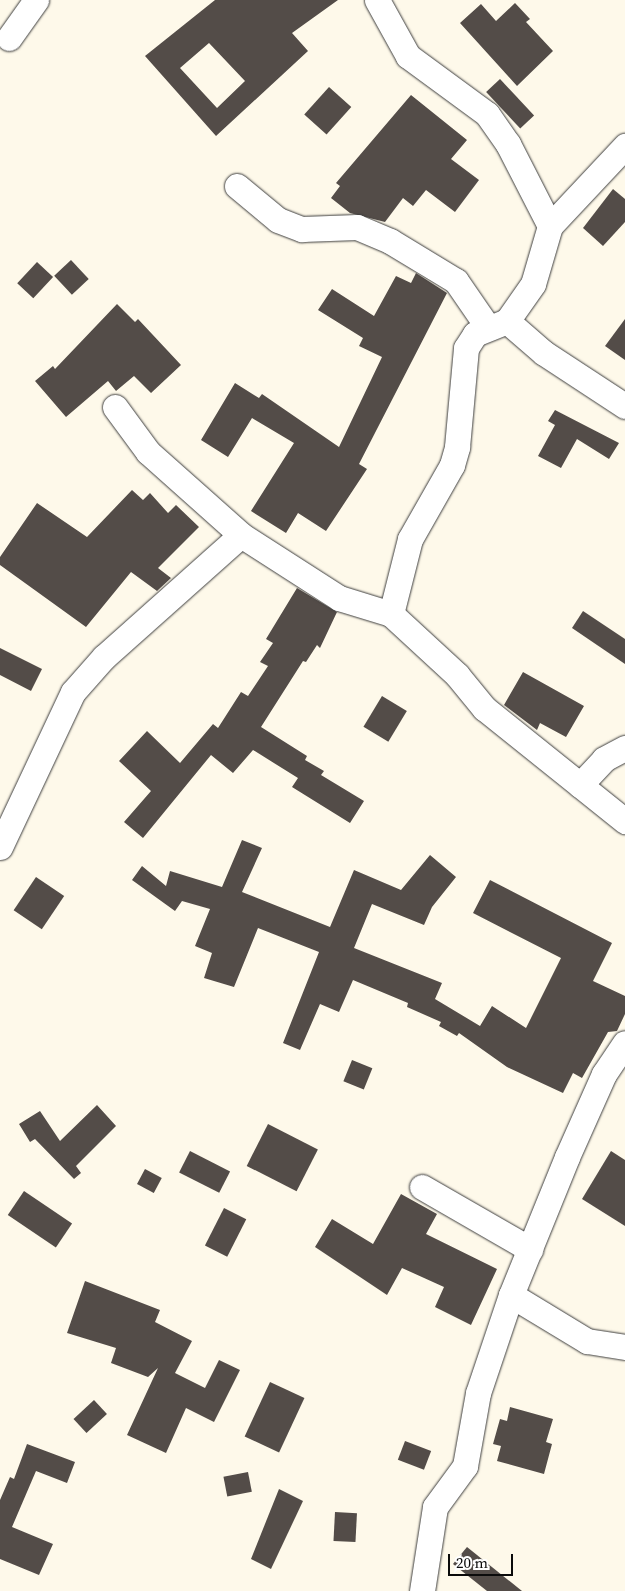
<!DOCTYPE html>
<style>
body{margin:0}
#map{position:relative;width:625px;height:1591px;overflow:hidden;background:#fef9ea;font-family:"Source Serif 4",serif}
div>[style]{position:absolute}
.building>*{inset:0;background:#534c48;transform-origin:0 0}
.roads{filter:drop-shadow(0 0 1px #3e3e3e) drop-shadow(0 0 1px #3e3e3e)}
.minor>*{height:25px;margin:-12.5px;padding:0 12.5px;transform-origin:12.5px;border-radius:12.5px;background:#fff}
span{translate:-50% -50%;white-space:nowrap;text-align:center;line-height:1.15;-webkit-text-stroke:5px #fff;paint-order:stroke}
.scale{position:absolute;left:448px;top:1554px;width:65px;height:22px;box-sizing:border-box;border:2px solid #0b0b0b;border-top:0;padding-left:6px;font-size:15px;line-height:18px;white-space:nowrap;color:#0b0b0b;-webkit-text-stroke:4px #fff;paint-order:stroke}
</style>
<div id="map">
<div class="building">
<div style="clip-path:polygon(evenodd,215px 0,338px 0,292px 33px,308px 51px,216px 136px,145px 56px,215px 0,209px 43px,245px 81px,217px 108px,180px 68px,209px 43px)"></div>
<div style="clip-path:polygon(515px 3px,530px 19px,526px 22px,553px 51px,517px 86px,460px 23px,481px 4px,496px 21px)"></div>
<div style="left:500px;top:79px;width:50px;height:19px;rotate:47deg"></div>
<div style="left:329px;top:87px;width:30px;height:37px;rotate:42deg"></div>
<div style="clip-path:polygon(411px 95px,467px 140px,451px 159px,479px 180px,455px 212px,426px 190px,413px 206px,403px 198px,385px 222px,350px 213px,331px 198px,340px 186px,336px 183px)"></div>
<div style="clip-path:polygon(613px 189px,625px 199px,625px 222px,603px 246px,583px 228px)"></div>
<div style="left:71px;top:260px;width:26px;height:23px;rotate:47deg"></div>
<div style="left:37px;top:262px;width:22px;height:29px;rotate:43deg"></div>
<div style="clip-path:polygon(416px 273px,447px 293px,359px 464px,367px 469px,326px 531px,298px 513px,286px 533px,251px 511px,294px 443px,252px 418px,228px 457px,201px 440px,235px 383px,259px 398px,262px 394px,339px 447px,382px 357px,359px 346px,363px 338px,318px 310px,332px 289px,374px 316px,396px 276px,411px 283px)"></div>
<div style="clip-path:polygon(117px 304px,135px 322px,138px 319px,181px 365px,151px 393px,134px 376px,116px 391px,108px 381px,66px 417px,35px 381px,53px 366px,55px 369px)"></div>
<div style="clip-path:polygon(625px 319px,625px 360px,605px 346px)"></div>
<div style="clip-path:polygon(555px 410px,619px 443px,609px 459px,577px 439px,561px 468px,538px 456px,555px 425px,548px 421px)"></div>
<div style="clip-path:polygon(132px 490px,143px 500px,150px 493px,168px 513px,176px 505px,199px 527px,158px 568px,171px 578px,157px 591px,131px 572px,86px 627px,0 565px,0 557px,37px 503px,87px 537px)"></div>
<div style="clip-path:polygon(297px 588px,337px 612px,320px 648px,317px 645px,306px 662px,303px 661px,261px 727px,307px 756px,305px 760px,324px 771px,321px 775px,364px 801px,350px 823px,292px 787px,298px 778px,253px 750px,233px 773px,211px 755px,143px 838px,124px 822px,151px 791px,119px 761px,147px 731px,180px 763px,213px 724px,218px 728px,241px 692px,248px 696px,268px 666px,260px 662px,273px 643px,266px 639px)"></div>
<div style="clip-path:polygon(583px 611px,625px 639px,625px 664px,572px 628px)"></div>
<div style="clip-path:polygon(0 648px,42px 669px,31px 691px,0 675px)"></div>
<div style="clip-path:polygon(523px 672px,584px 706px,566px 737px,540px 723px,537px 730px,504px 705px)"></div>
<div style="left:382px;top:696px;width:29px;height:36px;rotate:31deg"></div>
<div style="clip-path:polygon(242px 840px,262px 848px,242px 892px,330px 927px,354px 870px,401px 890px,430px 855px,456px 877px,432px 907px,424px 925px,372px 904px,354px 948px,442px 983px,435px 999px,480px 1026px,492px 1006px,526px 1028px,561px 958px,473px 913px,490px 880px,612px 943px,593px 981px,625px 996px,625px 1014px,617px 1031px,608px 1032px,582px 1078px,573px 1073px,563px 1093px,507px 1067px,459px 1033px,457px 1036px,439px 1026px,441px 1022px,407px 1007px,408px 1003px,353px 980px,339px 1012px,320px 1004px,300px 1050px,283px 1043px,319px 952px,258px 928px,234px 987px,204px 978px,212px 953px,195px 946px,210px 909px,182px 901px,175px 911px,132px 880px,142px 866px,166px 886px,170px 871px,222px 887px)"></div>
<div style="left:36px;top:877px;width:34px;height:40px;rotate:34deg"></div>
<div style="left:352px;top:1060px;width:22px;height:23px;rotate:22deg"></div>
<div style="clip-path:polygon(97px 1105px,116px 1126px,76px 1166px,81px 1173px,74px 1179px,35px 1139px,30px 1142px,19px 1124px,40px 1111px,60px 1141px)"></div>
<div style="left:268px;top:1124px;width:56px;height:47px;rotate:27deg"></div>
<div style="left:190px;top:1151px;width:45px;height:24px;rotate:27deg"></div>
<div style="clip-path:polygon(611px 1151px,625px 1160px,625px 1226px,582px 1199px)"></div>
<div style="left:145px;top:1169px;width:19px;height:17px;rotate:28deg"></div>
<div style="left:24px;top:1191px;width:58px;height:29px;rotate:34deg"></div>
<div style="clip-path:polygon(401px 1194px,437px 1214px,426px 1234px,497px 1269px,471px 1325px,435px 1307px,444px 1287px,402px 1268px,387px 1295px,315px 1247px,332px 1219px,373px 1244px)"></div>
<div style="left:224px;top:1208px;width:25px;height:42px;rotate:27deg"></div>
<div style="clip-path:polygon(85px 1281px,160px 1310px,155px 1322px,192px 1341px,175px 1373px,205px 1388px,219px 1360px,240px 1370px,214px 1422px,186px 1408px,166px 1453px,127px 1435px,158px 1368px,148px 1377px,111px 1363px,116px 1348px,67px 1333px)"></div>
<div style="left:270px;top:1382px;width:38px;height:60px;rotate:25deg"></div>
<div style="left:94px;top:1400px;width:19px;height:28px;rotate:47deg"></div>
<div style="clip-path:polygon(510px 1407px,553px 1419px,546px 1442px,552px 1444px,544px 1474px,497px 1461px,501px 1446px,493px 1444px,500px 1419px,507px 1421px)"></div>
<div style="left:405px;top:1441px;width:28px;height:20px;rotate:21deg"></div>
<div style="clip-path:polygon(27px 1444px,75px 1462px,67px 1483px,36px 1471px,12px 1527px,53px 1544px,39px 1575px,0 1559px,0 1500px,10px 1477px,14px 1479px)"></div>
<div style="left:248px;top:1472px;width:20px;height:25px;rotate:79deg"></div>
<div style="clip-path:polygon(279px 1489px,303px 1501px,271px 1569px,251px 1559px)"></div>
<div style="left:335px;top:1512px;width:22px;height:29px;rotate:3deg"></div>
<div style="clip-path:polygon(467px 1547px,522px 1591px,487px 1591px,453px 1564px)"></div>
</div>
<div class="roads">
<div class="minor">
<div style="left:377px;top:0;width:64px;rotate:61deg"></div>
<div style="left:408px;top:56px;width:98px;rotate:36.3deg"></div>
<div style="left:487px;top:114px;width:37px;rotate:55deg"></div>
<div style="left:508px;top:144px;width:92px;rotate:62.9deg"></div>
<div style="left:550px;top:226px;width:60px;rotate:106.3deg"></div>
<div style="left:533px;top:284px;width:45px;rotate:125.1deg"></div>
<div style="left:507px;top:321px;width:49px;rotate:40.9deg"></div>
<div style="left:544px;top:353px;width:97px;rotate:33.2deg"></div>
<div style="left:9px;top:38px;width:47px;rotate:-54.6deg"></div>
<div style="left:237px;top:186px;width:53px;rotate:39.7deg"></div>
<div style="left:278px;top:220px;width:26px;rotate:21deg"></div>
<div style="left:302px;top:229px;width:55px;rotate:-2.1deg"></div>
<div style="left:357px;top:227px;width:36px;rotate:23deg"></div>
<div style="left:390px;top:241px;width:77px;rotate:31.2deg"></div>
<div style="left:456px;top:281px;width:55px;rotate:55.4deg"></div>
<div style="left:550px;top:226px;width:110px;rotate:-46.8deg"></div>
<div style="left:115px;top:407px;width:56px;rotate:53.7deg"></div>
<div style="left:148px;top:452px;width:125px;rotate:41.7deg"></div>
<div style="left:241px;top:535px;width:117px;rotate:32.7deg"></div>
<div style="left:339px;top:598px;width:54px;rotate:17.1deg"></div>
<div style="left:391px;top:614px;width:90px;rotate:42.7deg"></div>
<div style="left:457px;top:675px;width:43px;rotate:50.7deg"></div>
<div style="left:484px;top:708px;width:181px;rotate:38.7deg"></div>
<div style="left:391px;top:614px;width:77px;rotate:-75.8deg"></div>
<div style="left:410px;top:539px;width:85px;rotate:-60.4deg"></div>
<div style="left:452px;top:465px;width:19px;rotate:-74deg"></div>
<div style="left:457px;top:447px;width:99px;rotate:-84.8deg"></div>
<div style="left:466px;top:348px;width:17px;rotate:-57deg"></div>
<div style="left:475px;top:334px;width:35px;rotate:-22deg"></div>
<div style="left:580px;top:785px;width:35px;rotate:-47deg"></div>
<div style="left:604px;top:759px;width:24px;rotate:-28deg"></div>
<div style="left:0;top:847px;width:171px;rotate:-64.8deg"></div>
<div style="left:73px;top:692px;width:47px;rotate:-48.5deg"></div>
<div style="left:104px;top:657px;width:183px;rotate:-41.7deg"></div>
<div style="left:422px;top:1187px;width:125px;rotate:29.9deg"></div>
<div style="left:511px;top:1295px;width:89px;rotate:31.2deg"></div>
<div style="left:587px;top:1341px;width:38px;rotate:9deg"></div>
<div style="left:422px;top:1591px;width:85px;rotate:-81.2deg"></div>
<div style="left:435px;top:1507px;width:51px;rotate:-53.8deg"></div>
<div style="left:465px;top:1466px;width:74px;rotate:-79.9deg"></div>
<div style="left:478px;top:1393px;width:103px;rotate:-71.4deg"></div>
<div style="left:511px;top:1295px;width:149px;rotate:-67.9deg"></div>
<div style="left:567px;top:1157px;width:91px;rotate:-66deg"></div>
<div style="left:604px;top:1074px;width:37px;rotate:-56deg"></div>
</div>
</div>
<div class="scale">20 m</div>
</div>
